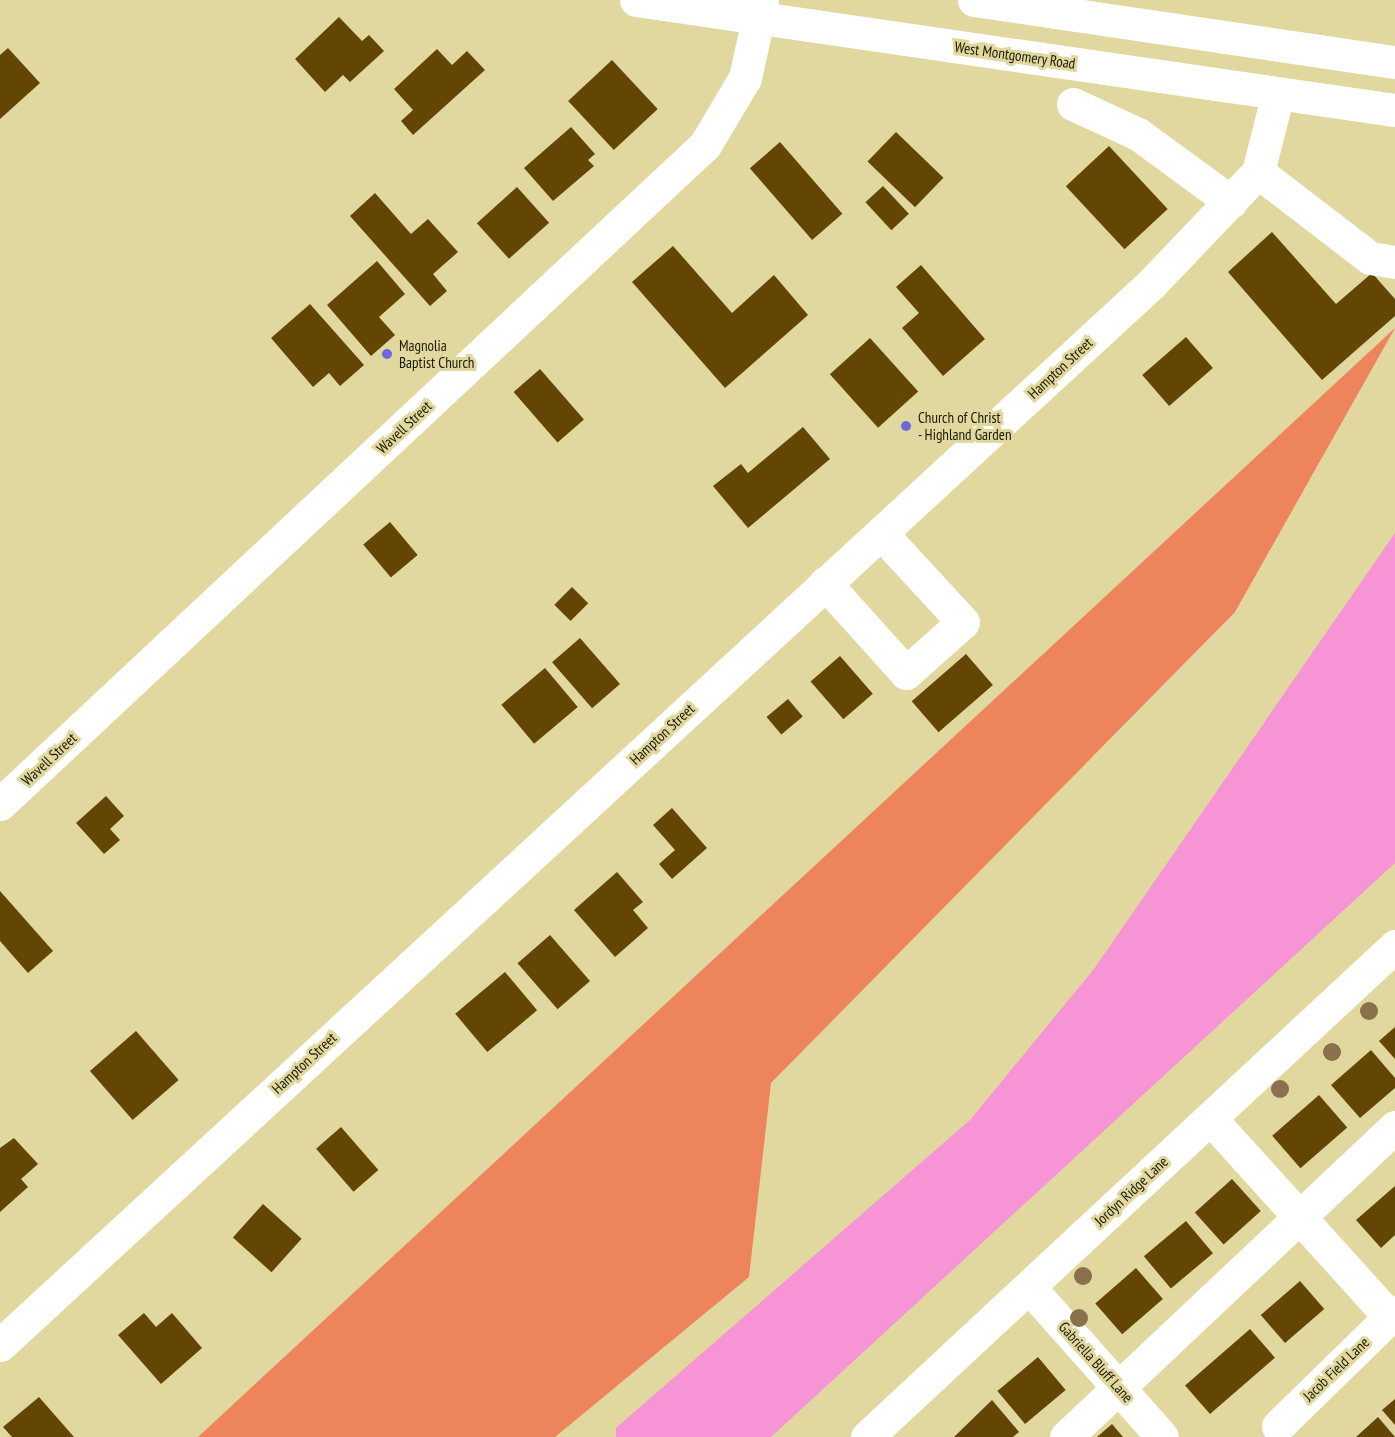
<!DOCTYPE html>
<style>
body{margin:0}
#map{position:relative;width:1395px;height:1437px;overflow:hidden;background:#e0d89e;font-family:"PT Sans Narrow",sans-serif}
div>[style]{position:absolute}
.forest>*{inset:0;background:#ed845c}
.water>*{inset:0;background:#f694d5}
.building>*{inset:0;background:#634603;transform-origin:0 0}
.minor>*{height:33px;margin:-16.5px;padding:0 16.5px;transform-origin:16.5px;border-radius:16.5px;background:#fff}
.major>*{height:33px;margin:-16.5px;padding:0 16.5px;transform-origin:16.5px;border-radius:16.5px;background:#fff}
.trees>*{width:18px;height:18px;margin:-9px;border-radius:50%;background:#8a704d}
.dots>*{width:16px;height:16px;translate:-50% -50%;box-sizing:border-box;border:3px solid #e0d89e;border-radius:50%}
span{translate:-50% -50%;white-space:nowrap;text-align:center;line-height:1.15;-webkit-text-stroke:6px #e0d89e;paint-order:stroke}
.street-label{font-size:15px;color:#1c1903}
.poi-label{font-size:15px;color:#1c1903}
.left{translate:0 -50%;text-align:left}
</style>
<div id="map">
<div class="forest">
<div style="clip-path:polygon(1395px 328px,1235px 612px,771px 1083px,749px 1277px,555px 1437px,198px 1437px)"></div>
</div>
<div class="water">
<div style="clip-path:polygon(1395px 533px,1395px 863px,771px 1437px,616px 1437px,616px 1428px,970px 1120px,1094px 969px)"></div>
</div>
<div class="building">
<div style="clip-path:polygon(339px 17px,362px 41px,369px 35px,384px 51px,350px 82px,343px 75px,325px 92px,295px 59px)"></div>
<div style="clip-path:polygon(8px 48px,40px 83px,0 119px,0 55px)"></div>
<div style="clip-path:polygon(437px 49px,452px 65px,467px 51px,485px 70px,413px 135px,401px 121px,413px 110px,394px 89px)"></div>
<div style="left:612px;top:60px;width:67px;height:60px;rotate:47deg"></div>
<div style="clip-path:polygon(571px 127px,595px 154px,588px 160px,594px 166px,553px 201px,524px 168px)"></div>
<div style="left:896px;top:132px;width:66px;height:41px;rotate:44deg"></div>
<div style="left:780px;top:142px;width:95px;height:40px;rotate:49deg"></div>
<div style="left:1109px;top:146px;width:86px;height:59px;rotate:47deg"></div>
<div style="left:883px;top:186px;width:38px;height:24px;rotate:47deg"></div>
<div style="left:517px;top:187px;width:48px;height:54px;rotate:48deg"></div>
<div style="clip-path:polygon(375px 193px,411px 234px,428px 219px,458px 252px,433px 274px,447px 291px,430px 306px,350px 216px)"></div>
<div style="clip-path:polygon(1272px 232px,1336px 304px,1372px 273px,1395px 299px,1395px 316px,1322px 380px,1228px 272px)"></div>
<div style="clip-path:polygon(673px 246px,732px 313px,774px 275px,808px 315px,725px 388px,632px 282px)"></div>
<div style="clip-path:polygon(377px 261px,405px 294px,379px 317px,395px 335px,371px 356px,327px 305px)"></div>
<div style="clip-path:polygon(921px 265px,985px 339px,943px 376px,902px 328px,919px 313px,896px 287px)"></div>
<div style="clip-path:polygon(310px 304px,364px 365px,340px 386px,329px 373px,313px 387px,271px 338px)"></div>
<div style="left:1186px;top:337px;width:41px;height:58px;rotate:49deg"></div>
<div style="left:870px;top:338px;width:72px;height:54px;rotate:48deg"></div>
<div style="left:540px;top:369px;width:67px;height:35px;rotate:49deg"></div>
<div style="clip-path:polygon(803px 427px,830px 459px,748px 528px,713px 486px,741px 464px,748px 473px)"></div>
<div style="left:390px;top:522px;width:43px;height:35px;rotate:50deg"></div>
<div style="left:572px;top:587px;width:23px;height:25px;rotate:45deg"></div>
<div style="left:580px;top:638px;width:61px;height:37px;rotate:49deg"></div>
<div style="left:966px;top:654px;width:41px;height:72px;rotate:49deg"></div>
<div style="left:840px;top:656px;width:50px;height:39px;rotate:49deg"></div>
<div style="left:545px;top:668px;width:51px;height:57px;rotate:50deg"></div>
<div style="left:788px;top:699px;width:23px;height:28px;rotate:50deg"></div>
<div style="clip-path:polygon(106px 796px,124px 816px,110px 829px,120px 840px,104px 854px,76px 823px)"></div>
<div style="clip-path:polygon(672px 808px,707px 848px,672px 879px,659px 864px,675px 850px,653px 825px)"></div>
<div style="clip-path:polygon(617px 872px,643px 902px,633px 910px,648px 928px,615px 957px,574px 910px)"></div>
<div style="clip-path:polygon(0 891px,53px 951px,28px 973px,0 941px)"></div>
<div style="left:550px;top:935px;width:61px;height:43px;rotate:49deg"></div>
<div style="left:505px;top:972px;width:50px;height:65px;rotate:50deg"></div>
<div style="clip-path:polygon(1395px 1027px,1395px 1059px,1379px 1041px)"></div>
<div style="left:136px;top:1031px;width:65px;height:61px;rotate:49deg"></div>
<div style="clip-path:polygon(1371px 1050px,1395px 1078px,1395px 1088px,1360px 1118px,1331px 1085px)"></div>
<div style="left:1319px;top:1095px;width:43px;height:62px;rotate:49deg"></div>
<div style="left:341px;top:1127px;width:57px;height:33px;rotate:49deg"></div>
<div style="clip-path:polygon(14px 1138px,38px 1164px,21px 1179px,28px 1187px,0 1212px,0 1148px)"></div>
<div style="left:1232px;top:1179px;width:43px;height:50px;rotate:48deg"></div>
<div style="clip-path:polygon(1395px 1186px,1395px 1235px,1381px 1248px,1356px 1220px)"></div>
<div style="left:263px;top:1204px;width:52px;height:45px;rotate:42deg"></div>
<div style="left:1186px;top:1221px;width:42px;height:55px;rotate:50deg"></div>
<div style="left:1136px;top:1268px;width:41px;height:54px;rotate:49deg"></div>
<div style="left:1300px;top:1281px;width:37px;height:52px;rotate:49deg"></div>
<div style="clip-path:polygon(144px 1313px,156px 1327px,172px 1313px,202px 1348px,161px 1384px,118px 1335px)"></div>
<div style="left:1250px;top:1329px;width:38px;height:86px;rotate:49deg"></div>
<div style="left:1038px;top:1357px;width:43px;height:53px;rotate:50deg"></div>
<div style="clip-path:polygon(39px 1397px,74px 1437px,12px 1437px,3px 1427px)"></div>
<div style="clip-path:polygon(1395px 1399px,1395px 1425px,1382px 1410px)"></div>
<div style="clip-path:polygon(992px 1400px,1019px 1432px,1013px 1437px,954px 1437px)"></div>
<div style="clip-path:polygon(1378px 1417px,1395px 1437px,1356px 1437px)"></div>
<div style="clip-path:polygon(1112px 1424px,1123px 1437px,1097px 1437px)"></div>
</div>
<div class="minor">
<div style="left:1073px;top:104px;width:72px;rotate:24.8deg"></div>
<div style="left:1138px;top:134px;width:115px;rotate:36.2deg"></div>
<div style="left:1258px;top:172px;width:141px;rotate:37.5deg"></div>
<div style="left:1370px;top:258px;width:25px;rotate:9deg"></div>
<div style="left:825px;top:583px;width:121px;rotate:48deg"></div>
<div style="left:906px;top:673px;width:76px;rotate:-41.8deg"></div>
<div style="left:963px;top:622px;width:121px;rotate:-132.7deg"></div>
<div style="left:0;top:804px;width:965px;rotate:-43.07deg"></div>
<div style="left:705px;top:145px;width:78px;rotate:-59.2deg"></div>
<div style="left:745px;top:78px;width:80px;rotate:-77.7deg"></div>
<div style="left:1210px;top:1118px;width:268px;rotate:47.9deg"></div>
<div style="left:1029px;top:1287px;width:200px;rotate:48.4deg"></div>
<div style="left:0;top:1345px;width:1565px;rotate:-42.67deg"></div>
<div style="left:1151px;top:284px;width:155px;rotate:-46.3deg"></div>
<div style="left:1258px;top:172px;width:81px;rotate:-75.8deg"></div>
<div style="left:1278px;top:1426px;width:163px;rotate:-44.3deg"></div>
<div style="left:867px;top:1437px;width:721px;rotate:-42.92deg"></div>
<div style="left:1066px;top:1437px;width:452px;rotate:-43.3deg"></div>
</div>
<div class="major">
<div style="left:636px;top:0;width:767px;rotate:8.25deg"></div>
<div style="left:974px;top:0;width:426px;rotate:8.4deg"></div>
</div>
<div class="trees">
<div style="left:1369px;top:1011px"></div>
<div style="left:1332px;top:1052px"></div>
<div style="left:1280px;top:1089px"></div>
<div style="left:1083px;top:1276px"></div>
<div style="left:1079px;top:1318px"></div>
</div>
<div class="dots">
<div style="left:387px;top:354px;background:#6c67e1"></div>
<div style="left:906px;top:426px;background:#6c67e1"></div>
</div>
<div class="street-label">
<span style="left:1015px;top:55px;rotate:8deg">West Montgomery Road</span>
<span style="left:1060px;top:368px;rotate:-43deg">Hampton Street</span>
<span style="left:404px;top:427px;rotate:-43deg">Wavell Street</span>
<span style="left:662px;top:734px;rotate:-43deg">Hampton Street</span>
<span style="left:49px;top:759px;rotate:-43deg">Wavell Street</span>
<span style="left:304px;top:1063px;rotate:-43deg">Hampton Street</span>
<span style="left:1131px;top:1191px;rotate:-43deg">Jordyn Ridge Lane</span>
<span style="left:1096px;top:1362px;rotate:48deg">Gabriella Bluff Lane</span>
<span style="left:1336px;top:1369px;rotate:-44deg">Jacob Field Lane</span>
</div>
<div class="poi-label">
<span class="left" style="left:399px;top:354px">Magnolia<br>Baptist Church</span>
<span class="left" style="left:918px;top:426px">Church of Christ<br>- Highland Garden</span>
</div>
</div>
